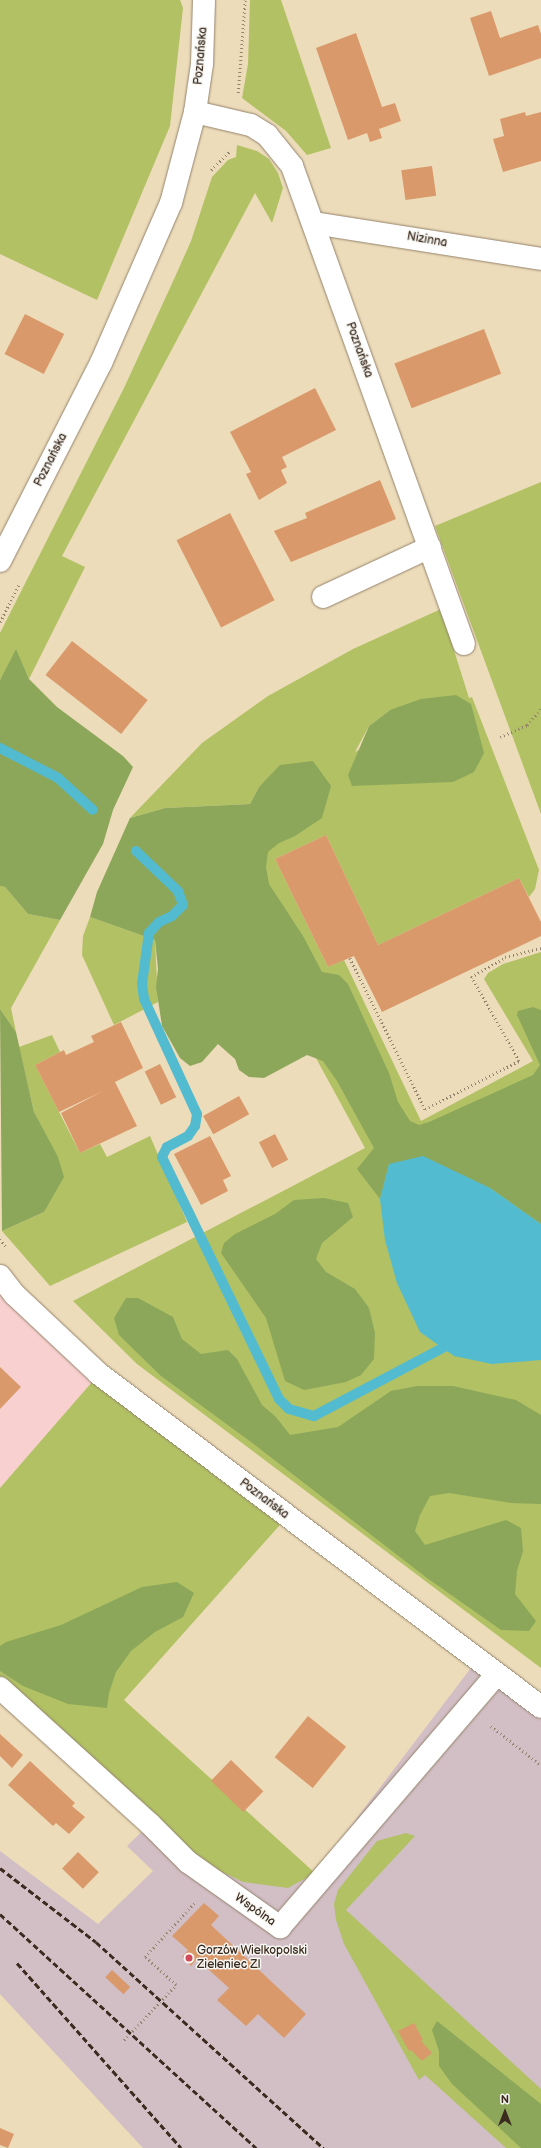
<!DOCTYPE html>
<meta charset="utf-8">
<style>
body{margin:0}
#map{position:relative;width:541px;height:2148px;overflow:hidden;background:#eddcba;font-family:"Balsamiq Sans",sans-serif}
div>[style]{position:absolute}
.built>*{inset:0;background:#f7d0cf}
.industrial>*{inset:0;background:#d2bec5}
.green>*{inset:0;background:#b1c164}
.forest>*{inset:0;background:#8ca75a}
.water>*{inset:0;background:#53bbd0}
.stream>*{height:10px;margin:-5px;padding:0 5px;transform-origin:5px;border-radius:5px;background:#53bbd0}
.building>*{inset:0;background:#d9996a;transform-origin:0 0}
.path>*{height:2.5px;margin-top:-1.25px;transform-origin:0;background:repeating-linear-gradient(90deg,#94836c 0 1px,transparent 0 4px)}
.roads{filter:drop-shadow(0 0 1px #94836c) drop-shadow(0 0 1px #94836c)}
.minor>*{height:22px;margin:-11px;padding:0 11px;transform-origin:11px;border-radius:11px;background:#fff}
.major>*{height:22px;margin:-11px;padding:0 11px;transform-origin:11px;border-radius:11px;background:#fff}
.rail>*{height:3px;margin-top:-1.5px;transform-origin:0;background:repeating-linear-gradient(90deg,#3b2a1e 0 6px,transparent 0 9px)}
.dots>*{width:11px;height:11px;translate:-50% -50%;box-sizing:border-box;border:2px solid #f6f6f2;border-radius:50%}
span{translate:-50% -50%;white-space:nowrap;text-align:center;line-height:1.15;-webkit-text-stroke:3px #f6f6f2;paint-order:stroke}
.street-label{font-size:12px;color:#3b2a1e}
.poi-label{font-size:12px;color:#3b2a1e}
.left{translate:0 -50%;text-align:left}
.north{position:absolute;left:485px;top:2092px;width:40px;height:40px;-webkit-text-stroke:3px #f6f6f2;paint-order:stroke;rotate:0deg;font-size:11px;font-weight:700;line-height:16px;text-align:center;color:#3b2a1e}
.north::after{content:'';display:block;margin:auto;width:14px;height:18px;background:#3b2a1e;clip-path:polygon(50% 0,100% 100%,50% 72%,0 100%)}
</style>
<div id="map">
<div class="built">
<div style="clip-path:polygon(0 1276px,99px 1374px,0 1488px)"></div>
</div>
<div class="industrial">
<div style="clip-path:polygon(477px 1660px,541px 1707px,541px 2148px,143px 2148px,0 1994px,0 1851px,98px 1924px,153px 1871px,127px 1846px,156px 1818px,315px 1873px)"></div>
</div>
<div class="green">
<div style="clip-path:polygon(0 0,180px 0,183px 8px,170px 126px,97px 300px,0 254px)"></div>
<div style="clip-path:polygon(250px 0,281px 0,331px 148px,307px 155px,286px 131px,242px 98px,248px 64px)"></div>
<div style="clip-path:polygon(237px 145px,257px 151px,269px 159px,278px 173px,283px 188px,272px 223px,255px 193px,62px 556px,85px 567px,29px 679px,16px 650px,0 680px,0 633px,124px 388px,175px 277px,191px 241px,212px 177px,228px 160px,236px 157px)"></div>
<div style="clip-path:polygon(541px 482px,541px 814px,435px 526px)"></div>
<div style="clip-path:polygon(evenodd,441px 609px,469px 698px,472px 697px,539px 870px,535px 889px,529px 897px,519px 878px,378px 945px,326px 835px,275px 859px,328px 967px,344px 960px,421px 1121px,533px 1061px,484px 979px,488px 973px,503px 964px,541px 952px,541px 1668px,137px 1364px,73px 1301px,365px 1148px,225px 891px,321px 773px,269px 778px,259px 787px,250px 804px,165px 808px,130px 818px,202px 743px,268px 696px,353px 649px,441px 609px,390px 710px,367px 745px,355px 752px,369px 726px,390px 710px)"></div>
<div style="clip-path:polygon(0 886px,5px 887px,28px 914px,60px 920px,11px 1008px,16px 1032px,0 1009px)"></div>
<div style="clip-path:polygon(90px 917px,155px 940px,158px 1002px,114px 1025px,82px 955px,83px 936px)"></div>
<div style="clip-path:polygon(52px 1035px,60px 1052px,35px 1065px,80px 1153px,100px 1144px,107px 1157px,150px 1136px,187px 1222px,50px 1286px,2px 1231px,44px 1212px,44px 1134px,34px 1112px,19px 1047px)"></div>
<div style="clip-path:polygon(99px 1374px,287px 1517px,124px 1700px,315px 1873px,288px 1888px,243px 1882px,202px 1862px,0 1688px,0 1488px)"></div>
<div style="clip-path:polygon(406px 1833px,415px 1836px,346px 1910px,541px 2089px,541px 2148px,506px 2148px,425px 2075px,419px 2080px,344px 1944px,336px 1920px,334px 1904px,338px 1890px,377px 1841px)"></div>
</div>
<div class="forest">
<div style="clip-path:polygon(16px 649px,29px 679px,57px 707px,123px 756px,133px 767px,113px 810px,103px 844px,60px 920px,28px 914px,5px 887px,0 886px,0 680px)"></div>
<div style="clip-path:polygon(456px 695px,471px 704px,484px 753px,474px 772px,453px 782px,352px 786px,348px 775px,369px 726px,390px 710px,421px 699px)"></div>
<div style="clip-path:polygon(313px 761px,331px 786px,322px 818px,295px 836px,279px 843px,268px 852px,266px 867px,269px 884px,303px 936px,322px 972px,339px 975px,348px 984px,389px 1073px,398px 1102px,410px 1121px,419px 1125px,429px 1122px,533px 1075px,540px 1065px,517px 1015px,518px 1011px,533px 1007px,541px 1010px,541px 1224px,490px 1188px,389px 1164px,380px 1199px,357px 1169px,374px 1148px,337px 1081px,323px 1061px,307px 1055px,264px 1078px,249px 1077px,239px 1070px,235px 1059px,218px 1044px,202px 1062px,190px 1066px,180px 1058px,162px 1026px,156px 987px,158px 969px,155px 940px,90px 917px,97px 892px,130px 818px,165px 808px,250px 804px,259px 787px,280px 765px)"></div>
<div style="clip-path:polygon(0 1009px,16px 1032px,34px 1112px,58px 1157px,64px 1177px,44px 1212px,2px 1231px)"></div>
<div style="clip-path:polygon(324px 1198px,348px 1203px,353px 1217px,322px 1243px,316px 1259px,326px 1272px,355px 1289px,369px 1308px,375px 1333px,374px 1359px,361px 1375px,346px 1382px,304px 1390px,285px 1381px,266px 1318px,221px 1253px,224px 1243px,235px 1234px,275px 1214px,294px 1200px)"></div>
<div style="clip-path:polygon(126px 1298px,138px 1298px,173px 1317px,182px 1339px,201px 1354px,228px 1350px,237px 1359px,262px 1405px,276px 1417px,290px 1435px,338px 1427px,391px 1391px,417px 1386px,453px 1386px,516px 1400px,541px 1415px,541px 1504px,511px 1503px,449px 1493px,430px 1496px,420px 1515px,415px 1531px,425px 1545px,506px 1520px,521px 1528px,523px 1551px,517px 1571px,515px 1594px,536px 1621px,529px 1631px,501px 1630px,427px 1578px,251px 1442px,161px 1376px,119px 1335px,114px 1318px)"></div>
<div style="clip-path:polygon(177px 1582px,194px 1593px,183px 1617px,155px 1632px,131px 1651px,116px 1672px,109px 1693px,107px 1708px,68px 1704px,23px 1686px,0 1671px,0 1646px,6px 1642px,61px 1625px,142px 1587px)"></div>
<div style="clip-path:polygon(437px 2021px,541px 2104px,541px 2148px,521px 2148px,452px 2084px,439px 2066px,439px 2051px,432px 2030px)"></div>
</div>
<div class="water">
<div style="clip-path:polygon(423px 1156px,490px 1188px,541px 1224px,541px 1360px,492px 1364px,454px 1356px,420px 1332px,397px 1283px,385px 1240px,380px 1199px,389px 1164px)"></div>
</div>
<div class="stream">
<div style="left:0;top:748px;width:65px;rotate:27.3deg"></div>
<div style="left:58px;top:778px;width:47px;rotate:42.4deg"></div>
<div style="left:136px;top:851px;width:58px;rotate:43.6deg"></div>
<div style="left:178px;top:891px;width:15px;rotate:70deg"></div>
<div style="left:183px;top:905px;width:16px;rotate:135deg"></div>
<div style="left:172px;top:916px;width:14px;rotate:155deg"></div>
<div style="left:159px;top:922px;width:15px;rotate:132deg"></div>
<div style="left:149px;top:933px;width:51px;rotate:97.8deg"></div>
<div style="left:142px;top:984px;width:15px;rotate:82deg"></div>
<div style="left:144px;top:999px;width:127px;rotate:65.3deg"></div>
<div style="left:197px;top:1114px;width:12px;rotate:99deg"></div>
<div style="left:195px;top:1126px;width:12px;rotate:125deg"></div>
<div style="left:188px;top:1136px;width:24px;rotate:152deg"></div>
<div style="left:167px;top:1147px;width:11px;rotate:117deg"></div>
<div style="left:162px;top:1157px;width:269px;rotate:64.2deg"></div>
<div style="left:279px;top:1399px;width:14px;rotate:45deg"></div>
<div style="left:289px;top:1409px;width:26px;rotate:16deg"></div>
<div style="left:314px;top:1416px;width:158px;rotate:-27.9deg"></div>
</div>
<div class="building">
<div style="clip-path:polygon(491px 11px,500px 38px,538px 25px,541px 34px,541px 58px,489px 76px,470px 18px)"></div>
<div style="clip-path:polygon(356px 33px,382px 107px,395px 103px,401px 121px,379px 129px,382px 138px,370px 142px,367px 133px,348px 140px,316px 48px)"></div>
<div style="clip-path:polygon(525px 112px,526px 116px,541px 112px,541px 161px,503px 172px,493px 139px,504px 136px,500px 119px)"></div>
<div style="left:432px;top:166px;width:30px;height:31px;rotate:82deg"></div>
<div style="left:25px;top:314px;width:44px;height:45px;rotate:27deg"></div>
<div style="left:484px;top:329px;width:48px;height:96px;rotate:69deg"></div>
<div style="clip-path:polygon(315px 388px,336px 430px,282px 457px,287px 467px,281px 470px,287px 483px,259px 500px,246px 474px,251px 472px,230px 432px)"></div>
<div style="clip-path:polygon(380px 480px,396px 519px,291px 562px,274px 531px,307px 518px,305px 513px)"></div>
<div style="left:230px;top:513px;width:98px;height:60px;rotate:63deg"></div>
<div style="left:72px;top:641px;width:96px;height:43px;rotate:38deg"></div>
<div style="clip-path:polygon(326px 835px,378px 945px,519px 878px,541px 922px,541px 936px,382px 1012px,354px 956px,328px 967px,275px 859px)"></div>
<div style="clip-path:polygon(121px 1022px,143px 1068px,115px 1082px,137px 1126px,80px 1153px,61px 1113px,103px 1091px,59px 1112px,35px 1065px,64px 1050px,66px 1055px,94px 1042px,91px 1036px)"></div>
<div style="left:160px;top:1064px;width:37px;height:17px;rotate:64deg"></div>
<div style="left:239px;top:1096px;width:21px;height:41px;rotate:61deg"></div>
<div style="left:275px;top:1134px;width:29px;height:18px;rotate:63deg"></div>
<div style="clip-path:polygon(210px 1136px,231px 1176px,223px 1180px,228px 1191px,201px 1205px,174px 1154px)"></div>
<div style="clip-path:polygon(0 1367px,21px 1387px,0 1409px)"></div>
<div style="left:308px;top:1716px;width:49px;height:53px;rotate:39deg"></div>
<div style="clip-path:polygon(0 1734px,23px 1755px,12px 1768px,0 1756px)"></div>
<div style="left:231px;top:1760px;width:45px;height:29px;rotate:44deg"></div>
<div style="clip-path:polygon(30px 1761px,75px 1803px,72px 1806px,85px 1817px,69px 1834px,56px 1823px,53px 1826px,8px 1785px)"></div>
<div style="left:78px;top:1852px;width:29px;height:23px;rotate:44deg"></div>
<div style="clip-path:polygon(204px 1903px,219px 1916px,211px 1925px,306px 2014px,284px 2038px,258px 2014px,246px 2026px,217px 2000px,229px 1988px,197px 1959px,191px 1966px,182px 1957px,188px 1950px,172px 1936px)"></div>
<div style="left:112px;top:1970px;width:25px;height:10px;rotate:43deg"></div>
<div style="clip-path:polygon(414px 2023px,423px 2040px,421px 2041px,432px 2053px,422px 2061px,411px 2050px,409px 2051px,398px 2031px)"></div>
<div style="clip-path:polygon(0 2128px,14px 2134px,8px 2148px,0 2145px)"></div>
</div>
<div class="path">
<div style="left:238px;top:93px;width:93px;rotate:-85.7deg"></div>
<div style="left:211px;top:170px;width:28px;rotate:-45deg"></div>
<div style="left:0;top:622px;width:42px;rotate:-63.4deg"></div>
<div style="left:500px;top:737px;width:30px;rotate:-24deg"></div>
<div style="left:527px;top:725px;width:21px;rotate:-49deg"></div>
<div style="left:350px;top:958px;width:169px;rotate:63.6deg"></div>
<div style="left:425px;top:1109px;width:106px;rotate:-27.1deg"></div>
<div style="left:519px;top:1061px;width:97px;rotate:-119.7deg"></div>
<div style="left:471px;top:977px;width:39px;rotate:-30deg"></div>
<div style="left:505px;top:957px;width:37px;rotate:-14deg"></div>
<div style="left:0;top:1239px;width:10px;rotate:53deg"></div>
<div style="left:491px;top:1726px;width:63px;rotate:38deg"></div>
<div style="left:124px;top:2040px;width:76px;rotate:-46.6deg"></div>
<div style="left:176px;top:1985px;width:42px;rotate:-137.9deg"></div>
<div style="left:145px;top:1957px;width:74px;rotate:-47.7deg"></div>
</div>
<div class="roads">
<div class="minor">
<div style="left:195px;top:112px;width:57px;rotate:13.1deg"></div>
<div style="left:251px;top:125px;width:19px;rotate:32deg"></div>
<div style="left:267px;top:135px;width:40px;rotate:51deg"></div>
<div style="left:292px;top:166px;width:508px;rotate:70.21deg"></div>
<div style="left:314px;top:223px;width:230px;rotate:9deg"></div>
<div style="left:323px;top:597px;width:118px;rotate:-25deg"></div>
<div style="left:0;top:1688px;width:202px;rotate:42.2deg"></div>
<div style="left:150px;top:1824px;width:54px;rotate:45deg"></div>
<div style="left:188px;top:1862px;width:113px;rotate:35.2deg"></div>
<div style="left:280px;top:1927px;width:333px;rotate:-49.4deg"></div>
</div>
<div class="major">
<div style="left:0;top:561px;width:222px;rotate:-63deg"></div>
<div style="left:101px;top:363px;width:175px;rotate:-66.4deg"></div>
<div style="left:171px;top:203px;width:94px;rotate:-75.2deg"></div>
<div style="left:195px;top:112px;width:49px;rotate:-81.7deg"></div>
<div style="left:202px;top:64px;width:64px;rotate:-88.2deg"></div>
<div style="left:0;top:1276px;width:24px;rotate:52deg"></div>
<div style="left:15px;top:1295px;width:115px;rotate:43.2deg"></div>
<div style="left:99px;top:1374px;width:553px;rotate:36.99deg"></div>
</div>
</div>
<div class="rail">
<div style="left:0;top:1868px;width:121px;rotate:37.6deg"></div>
<div style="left:96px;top:1942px;width:307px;rotate:42.2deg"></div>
<div style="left:0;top:1914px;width:347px;rotate:42.4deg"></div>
<div style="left:17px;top:1963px;width:247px;rotate:48.4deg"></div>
</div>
<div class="dots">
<div style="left:189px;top:1958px;background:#d1495b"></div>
</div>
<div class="street-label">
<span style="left:201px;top:56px;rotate:-85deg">Poznańska</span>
<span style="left:427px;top:240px;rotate:10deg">Nizinna</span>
<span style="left:359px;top:350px;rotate:70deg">Poznańska</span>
<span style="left:51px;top:460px;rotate:-63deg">Poznańska</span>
<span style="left:264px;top:1499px;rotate:37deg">Poznańska</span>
<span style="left:255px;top:1910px;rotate:35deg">Wspólna</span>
</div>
<div class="poi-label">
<span class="left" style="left:197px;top:1958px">Gorzów Wielkopolski<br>Zieleniec Zl</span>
</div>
<div class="north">N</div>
</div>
